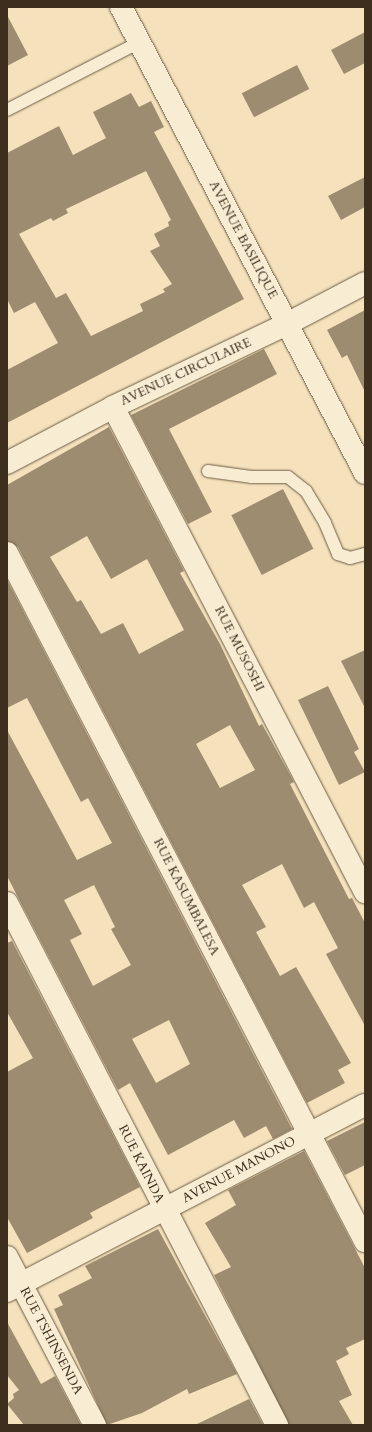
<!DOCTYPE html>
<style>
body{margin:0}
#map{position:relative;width:372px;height:1432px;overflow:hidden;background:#f5e2bc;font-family:Cardo,serif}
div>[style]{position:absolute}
.building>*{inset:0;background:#9d8c70;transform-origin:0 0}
.roads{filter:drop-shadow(0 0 1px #6b5b45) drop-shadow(0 0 1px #6b5b45)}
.service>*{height:12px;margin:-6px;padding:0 6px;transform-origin:6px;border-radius:6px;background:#f8ecd3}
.minor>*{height:22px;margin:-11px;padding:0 11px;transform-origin:11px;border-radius:11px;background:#f8ecd3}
.tertiary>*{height:22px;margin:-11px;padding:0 11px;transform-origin:11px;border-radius:11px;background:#f8ecd3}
span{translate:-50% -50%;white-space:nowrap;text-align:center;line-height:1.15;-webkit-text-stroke:3px #f8ecd3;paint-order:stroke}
.street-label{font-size:13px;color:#3d2e1d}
.frame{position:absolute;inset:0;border:8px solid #3d2e1d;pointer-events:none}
</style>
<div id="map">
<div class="building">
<div style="clip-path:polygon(7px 15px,28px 55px,7px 66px)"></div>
<div style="clip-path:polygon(365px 32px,365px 63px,344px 74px,331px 50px)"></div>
<div style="left:297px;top:65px;width:27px;height:62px;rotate:63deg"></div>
<div style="clip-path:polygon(evenodd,131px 93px,139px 107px,151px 101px,164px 127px,154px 132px,244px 299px,7px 423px,7px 370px,58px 343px,35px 302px,14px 313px,7px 299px,7px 153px,59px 126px,73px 155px,106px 138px,93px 112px,131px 93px,146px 171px,171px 220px,168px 222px,169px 226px,154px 234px,160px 246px,150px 251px,172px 284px,163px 289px,165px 292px,140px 304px,143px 311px,91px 336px,66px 293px,56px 298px,19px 234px,51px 218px,53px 221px,68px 213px,66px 209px,146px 171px)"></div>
<div style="clip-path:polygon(365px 177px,365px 207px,341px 220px,328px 196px)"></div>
<div style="clip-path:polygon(365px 310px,365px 392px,347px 355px,342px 358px,327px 330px)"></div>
<div style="clip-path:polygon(264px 349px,277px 374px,169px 429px,212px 512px,188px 524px,131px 415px)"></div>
<div style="clip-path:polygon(evenodd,109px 427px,184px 571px,180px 573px,220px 644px,259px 726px,262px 724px,294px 782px,290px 784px,349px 899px,352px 898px,365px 923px,365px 1026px,326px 954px,338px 948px,314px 902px,304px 908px,282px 864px,242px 885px,266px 927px,256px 932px,280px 976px,296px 967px,351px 1063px,338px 1070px,345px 1083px,307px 1103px,18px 547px,7px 541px,7px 485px,109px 427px,87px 536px,111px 579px,147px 559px,184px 630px,139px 654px,123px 623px,101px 634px,81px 600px,77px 602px,50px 557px,87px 536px,109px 427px,230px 725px,255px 770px,220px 788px,196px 744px,230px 725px)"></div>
<div style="left:283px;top:489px;width:67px;height:58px;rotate:63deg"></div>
<div style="clip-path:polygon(evenodd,7px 580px,292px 1129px,273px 1139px,266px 1126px,244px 1138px,234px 1120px,168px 1155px,130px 1083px,118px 1090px,7px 876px,7px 730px,77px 860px,112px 843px,88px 798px,81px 802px,27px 698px,7px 708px,7px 580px,94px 885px,115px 927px,111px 929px,131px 965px,93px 986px,70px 940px,82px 934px,64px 900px,94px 885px,7px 580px,169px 1020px,190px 1064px,156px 1083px,132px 1039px,169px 1020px)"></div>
<div style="clip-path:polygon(365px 650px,365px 708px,341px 661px)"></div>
<div style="clip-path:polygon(328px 686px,359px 749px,354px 752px,365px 772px,339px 785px,298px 700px)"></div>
<div style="clip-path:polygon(12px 941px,140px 1187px,90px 1213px,93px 1218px,27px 1253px,7px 1217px,7px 1072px,33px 1058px,7px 1012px,7px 943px)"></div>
<div style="clip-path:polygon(365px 1122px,365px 1165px,345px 1175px,327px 1141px)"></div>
<div style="clip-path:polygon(304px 1151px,365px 1268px,365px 1339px,346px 1348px,349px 1354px,336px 1361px,352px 1395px,339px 1401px,353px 1425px,289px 1425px,214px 1275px,231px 1267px,205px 1223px,236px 1205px,228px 1190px)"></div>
<div style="clip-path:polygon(158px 1229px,237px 1374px,189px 1394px,187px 1389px,142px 1413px,107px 1425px,54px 1309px,63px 1305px,58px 1295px,92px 1278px,85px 1266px)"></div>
<div style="clip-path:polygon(7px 1322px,41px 1384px,55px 1376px,81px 1425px,24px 1425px,7px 1404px,14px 1398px,13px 1394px,19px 1390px,7px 1375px)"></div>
<div style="clip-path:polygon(249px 1399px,263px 1425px,195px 1425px)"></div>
</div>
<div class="roads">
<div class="service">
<div style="left:7px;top:110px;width:149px;rotate:-27.1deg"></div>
<div style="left:208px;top:471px;width:44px;rotate:7.8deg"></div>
<div style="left:252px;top:477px;width:36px"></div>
<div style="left:288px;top:477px;width:23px;rotate:38deg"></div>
<div style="left:306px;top:491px;width:37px;rotate:59deg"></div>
<div style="left:325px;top:523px;width:34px;rotate:67deg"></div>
<div style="left:338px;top:554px;width:13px;rotate:18deg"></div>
<div style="left:350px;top:558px;width:16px;rotate:-15deg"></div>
</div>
<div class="minor">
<div style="left:113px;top:407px;width:547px;rotate:62.54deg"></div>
<div style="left:7px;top:553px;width:776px;rotate:62.51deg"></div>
<div style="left:7px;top:903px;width:588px;rotate:62.65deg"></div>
<div style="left:7px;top:1257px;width:190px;rotate:62.4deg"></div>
<div style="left:7px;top:1291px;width:403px;rotate:-27.5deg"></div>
</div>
<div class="tertiary">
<div style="left:121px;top:7px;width:526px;rotate:62.36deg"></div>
<div style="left:7px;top:463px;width:120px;rotate:-27.8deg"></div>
<div style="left:113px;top:407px;width:193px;rotate:-25.5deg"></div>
<div style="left:287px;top:324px;width:88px;rotate:-27.7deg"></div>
</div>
</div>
<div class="street-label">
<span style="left:243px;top:240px;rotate:62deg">AVENUE BASILIQUE</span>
<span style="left:186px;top:372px;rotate:-25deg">AVENUE CIRCULAIRE</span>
<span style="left:239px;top:649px;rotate:63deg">RUE MUSOSHI</span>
<span style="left:186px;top:897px;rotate:63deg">RUE KASUMBALESA</span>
<span style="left:141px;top:1164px;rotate:63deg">RUE KAINDA</span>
<span style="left:239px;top:1170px;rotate:-28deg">AVENUE MANONO</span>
<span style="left:51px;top:1341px;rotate:62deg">RUE TSHINSENDA</span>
</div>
<div class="frame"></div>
</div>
